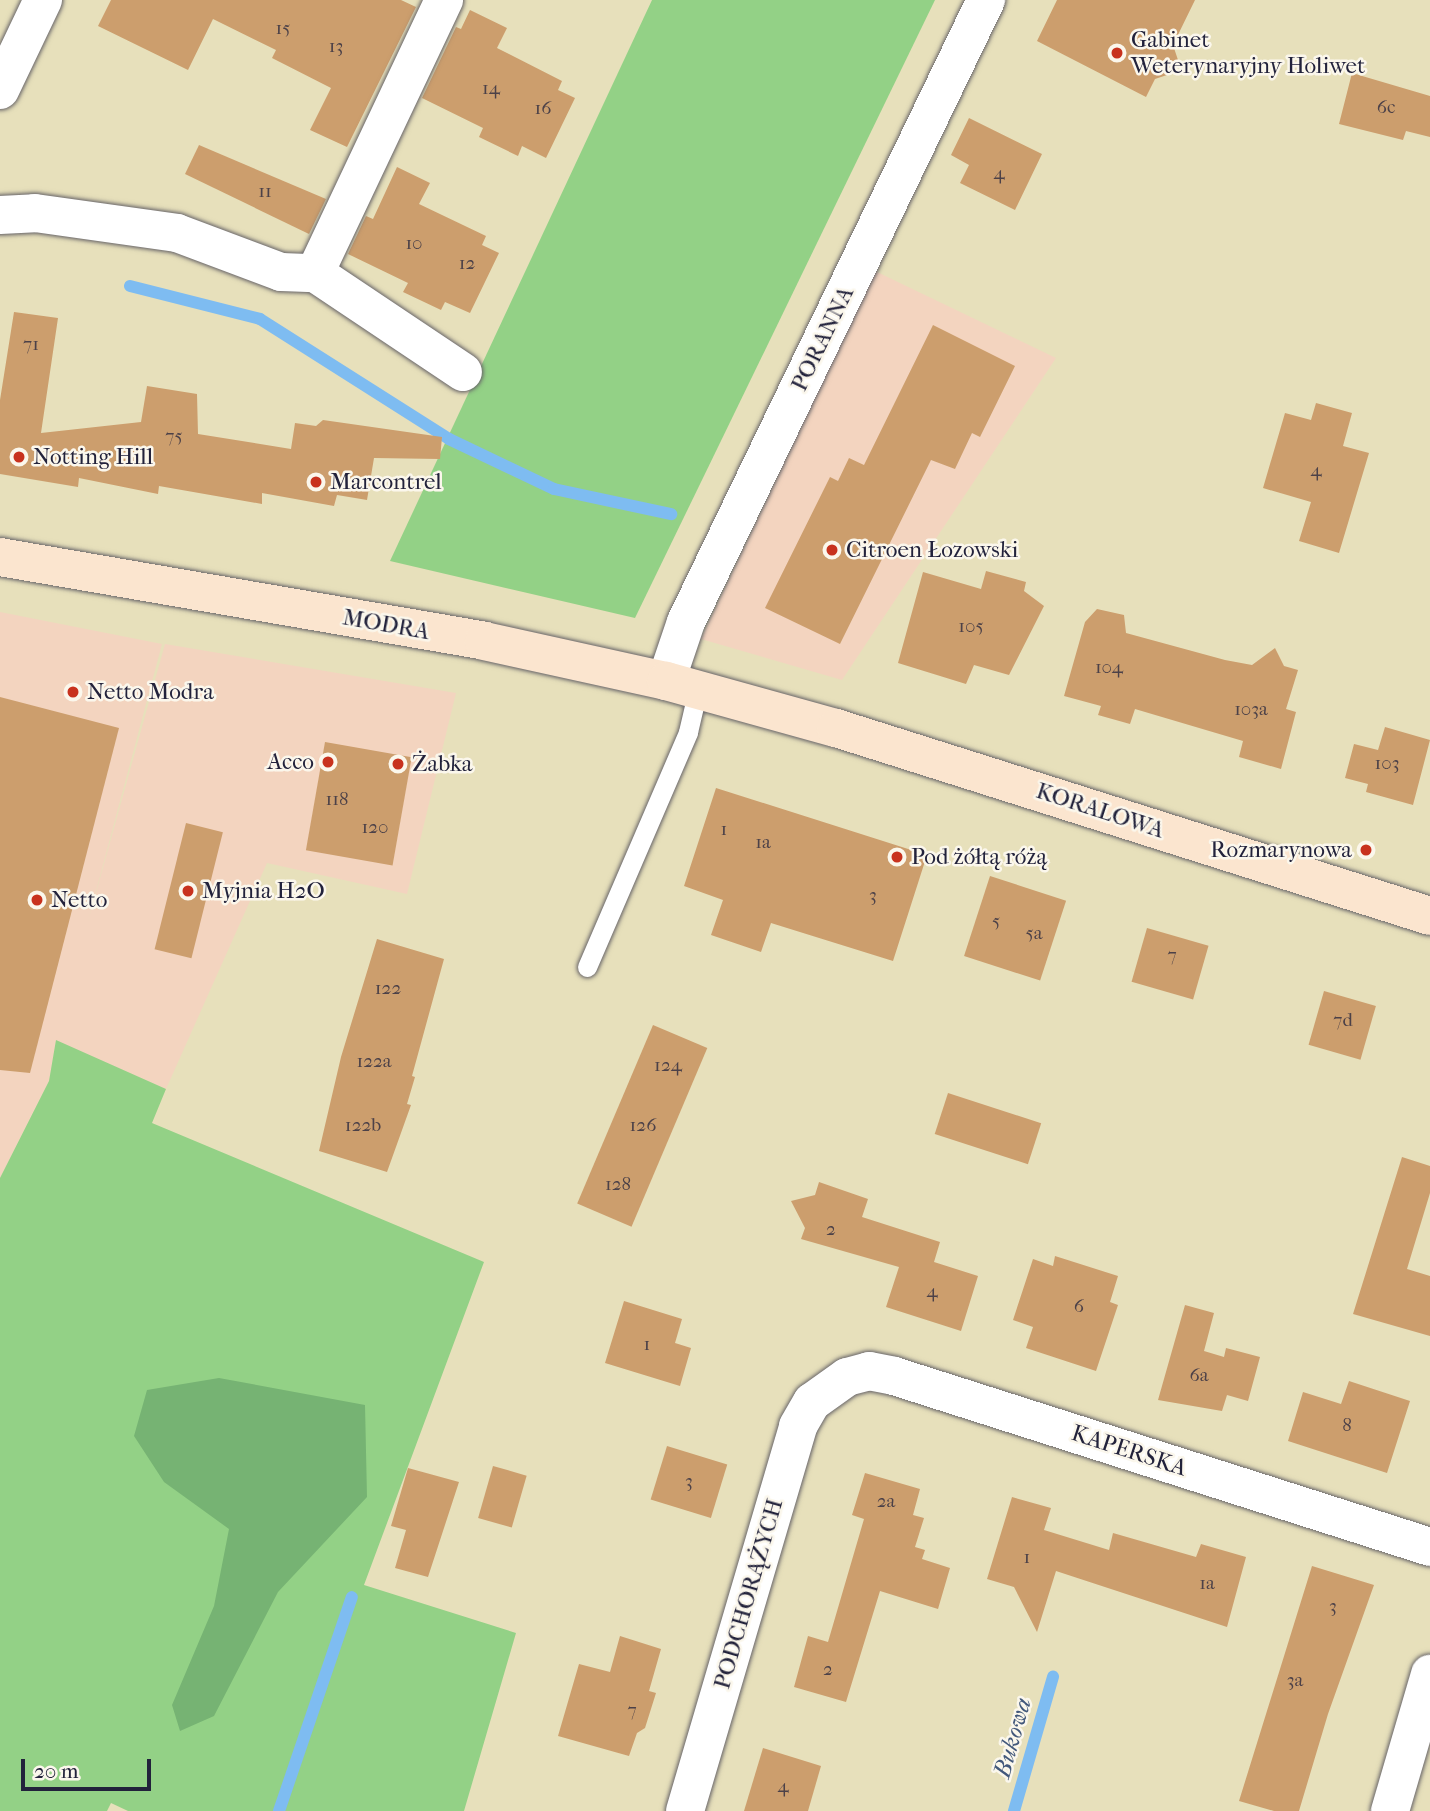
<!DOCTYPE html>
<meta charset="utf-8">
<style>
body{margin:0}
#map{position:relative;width:1430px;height:1811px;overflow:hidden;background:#e7e0bb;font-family:"IM FELL French Canon",serif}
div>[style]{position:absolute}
.built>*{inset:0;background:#f3d4bf}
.green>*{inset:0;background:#93d186}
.forest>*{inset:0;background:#76b373}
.stream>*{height:12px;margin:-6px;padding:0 6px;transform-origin:6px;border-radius:6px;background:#7ebcf1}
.building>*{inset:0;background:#cc9e6d;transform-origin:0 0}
.roads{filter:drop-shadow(0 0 2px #676468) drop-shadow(0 0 2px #676468)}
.lane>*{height:19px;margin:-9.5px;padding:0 9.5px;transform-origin:9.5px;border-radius:9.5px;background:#fff}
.street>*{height:38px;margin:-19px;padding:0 19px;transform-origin:19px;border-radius:19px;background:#fff}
.secondary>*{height:38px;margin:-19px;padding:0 19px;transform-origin:19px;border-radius:19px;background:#fbe5cf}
.dots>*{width:19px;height:19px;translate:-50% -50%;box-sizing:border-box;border:4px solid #fbf7ec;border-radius:50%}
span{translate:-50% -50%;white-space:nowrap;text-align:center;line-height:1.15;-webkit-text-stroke:5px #fbf7ec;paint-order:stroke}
.number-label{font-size:19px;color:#4c4148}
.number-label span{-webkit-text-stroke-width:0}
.poi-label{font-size:23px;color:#22223b}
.left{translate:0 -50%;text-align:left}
.right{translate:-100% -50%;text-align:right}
.street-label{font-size:23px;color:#22223b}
.water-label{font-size:24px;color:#42587b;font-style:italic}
.scale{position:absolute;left:21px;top:1759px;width:130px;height:32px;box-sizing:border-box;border:4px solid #22223b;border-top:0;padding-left:9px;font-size:21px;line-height:24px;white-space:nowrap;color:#22223b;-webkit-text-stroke:5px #fbf7ec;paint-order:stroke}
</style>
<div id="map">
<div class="built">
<div style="clip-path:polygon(875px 271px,1056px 358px,842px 680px,701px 639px)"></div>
<div style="clip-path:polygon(0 612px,162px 644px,87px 925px,165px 644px,456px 693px,407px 894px,267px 863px,166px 1089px,56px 1041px,49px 1081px,0 1178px)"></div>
</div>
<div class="green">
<div style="clip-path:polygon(652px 0,935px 0,635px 618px,390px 561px)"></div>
<div style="clip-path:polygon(56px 1040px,166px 1089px,152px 1123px,484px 1262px,364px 1585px,516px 1633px,464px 1811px,128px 1811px,111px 1803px,107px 1811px,0 1811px,0 1178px,49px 1081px)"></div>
</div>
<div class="forest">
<div style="clip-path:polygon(219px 1378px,365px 1405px,367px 1497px,278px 1592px,214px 1716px,180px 1731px,172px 1705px,214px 1606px,229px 1529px,164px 1482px,134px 1436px,147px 1390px)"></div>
</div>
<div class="stream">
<div style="left:130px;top:286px;width:134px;rotate:14.2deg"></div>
<div style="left:260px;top:319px;width:224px;rotate:32.4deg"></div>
<div style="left:449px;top:439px;width:116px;rotate:25.5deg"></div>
<div style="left:554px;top:489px;width:120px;rotate:12.1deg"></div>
<div style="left:279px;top:1811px;width:226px;rotate:-71.2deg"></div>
<div style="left:1014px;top:1811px;width:140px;rotate:-73.8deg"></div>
</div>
<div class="building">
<div style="clip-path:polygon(111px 0,401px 0,416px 7px,347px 147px,310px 130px,331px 88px,272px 58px,276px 50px,213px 19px,188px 70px,98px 26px)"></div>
<div style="clip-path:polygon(1057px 0,1195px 0,1173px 45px,1178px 60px,1170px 74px,1155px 79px,1146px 97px,1037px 41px)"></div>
<div style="clip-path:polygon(470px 10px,507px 28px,497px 48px,562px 81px,558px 90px,575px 98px,546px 158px,522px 146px,518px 156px,479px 137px,483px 128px,422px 98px,456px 27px,461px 29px)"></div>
<div style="clip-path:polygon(1352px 73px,1430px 96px,1430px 137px,1406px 131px,1403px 140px,1339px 124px)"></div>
<div style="clip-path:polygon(969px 118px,1042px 154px,1015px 210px,960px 183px,969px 165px,951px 155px)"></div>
<div style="clip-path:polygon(199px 145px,326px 199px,309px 234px,185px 174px)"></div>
<div style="clip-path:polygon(397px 167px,430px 183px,419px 204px,486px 236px,482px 245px,499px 253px,470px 313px,445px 302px,441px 310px,403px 292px,408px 283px,348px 254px,366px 216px,373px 219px)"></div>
<div style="clip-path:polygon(14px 312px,58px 318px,41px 433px,141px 422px,147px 386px,197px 394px,198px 434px,291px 449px,295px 423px,316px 426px,323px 420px,442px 437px,440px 459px,374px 458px,367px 500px,337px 495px,334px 506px,262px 493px,262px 504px,159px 486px,158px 494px,79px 478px,78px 487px,0 474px,0 400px)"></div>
<div style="clip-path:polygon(933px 325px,1015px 366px,980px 437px,972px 433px,955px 469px,931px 460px,840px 644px,765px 608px,830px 477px,838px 481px,849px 458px,864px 465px)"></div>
<div style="clip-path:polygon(1316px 403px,1352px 413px,1343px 446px,1369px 453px,1339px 553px,1299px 541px,1311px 502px,1263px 488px,1285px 413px,1311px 420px)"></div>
<div style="clip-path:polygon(986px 571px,1026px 582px,1024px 591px,1044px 606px,1009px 675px,974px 665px,966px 684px,898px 663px,923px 572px,981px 589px)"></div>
<div style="clip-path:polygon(1097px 609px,1124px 615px,1126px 633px,1225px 660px,1252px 665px,1275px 648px,1284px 666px,1298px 670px,1286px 709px,1296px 712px,1281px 769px,1239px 757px,1243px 741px,1135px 709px,1130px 724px,1098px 715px,1101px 706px,1064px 696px,1085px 622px)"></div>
<div style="clip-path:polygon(0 697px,119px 728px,30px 1073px,0 1070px)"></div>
<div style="clip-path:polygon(1385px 727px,1430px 740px,1413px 805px,1366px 792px,1368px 784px,1345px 778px,1354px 744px,1378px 750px)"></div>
<div style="left:325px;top:742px;width:88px;height:110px;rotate:10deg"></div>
<div style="clip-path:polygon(716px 788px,927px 855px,893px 961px,771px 923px,761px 952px,711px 935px,723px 900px,684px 886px)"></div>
<div style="left:186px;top:823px;width:38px;height:130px;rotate:14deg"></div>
<div style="left:990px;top:876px;width:80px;height:84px;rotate:18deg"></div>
<div style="left:1147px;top:928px;width:64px;height:56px;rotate:16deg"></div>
<div style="clip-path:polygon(377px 939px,444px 959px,412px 1076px,415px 1077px,407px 1104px,411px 1105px,387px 1172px,319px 1151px,341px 1057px)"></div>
<div style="left:1324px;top:991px;width:54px;height:56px;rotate:16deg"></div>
<div style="left:653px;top:1025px;width:59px;height:194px;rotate:23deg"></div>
<div style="left:948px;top:1093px;width:98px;height:43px;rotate:18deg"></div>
<div style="clip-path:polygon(1402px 1157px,1430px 1166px,1430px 1193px,1407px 1269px,1430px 1276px,1430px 1336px,1353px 1314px)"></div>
<div style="clip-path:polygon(819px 1182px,868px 1199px,862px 1217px,940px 1242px,934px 1262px,978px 1276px,961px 1331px,886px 1307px,899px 1267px,801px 1239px,805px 1228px,791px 1201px,815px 1195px)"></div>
<div style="clip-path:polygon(1055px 1256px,1118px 1276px,1110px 1302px,1118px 1305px,1096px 1371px,1026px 1348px,1033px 1327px,1013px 1320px,1033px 1259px,1053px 1266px)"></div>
<div style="clip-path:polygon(624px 1301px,682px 1319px,675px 1343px,691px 1348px,680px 1386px,605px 1363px)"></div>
<div style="clip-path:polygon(1185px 1305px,1214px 1313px,1204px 1351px,1224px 1357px,1226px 1348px,1260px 1357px,1248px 1401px,1227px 1395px,1222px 1411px,1158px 1400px)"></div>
<div style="clip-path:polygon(1349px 1381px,1410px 1401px,1387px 1473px,1288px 1441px,1303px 1392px,1341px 1404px)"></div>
<div style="left:667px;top:1446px;width:63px;height:56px;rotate:17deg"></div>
<div style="left:493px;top:1466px;width:35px;height:54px;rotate:16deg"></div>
<div style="clip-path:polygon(408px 1468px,459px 1482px,428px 1577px,395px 1568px,406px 1530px,391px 1526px)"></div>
<div style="clip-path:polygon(865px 1473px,920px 1489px,913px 1515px,924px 1518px,915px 1547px,925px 1550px,922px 1559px,950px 1568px,938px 1609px,880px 1591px,846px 1702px,794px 1687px,808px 1636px,828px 1642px,864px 1519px,852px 1515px)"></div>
<div style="clip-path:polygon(1012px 1497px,1051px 1508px,1044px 1530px,1109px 1550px,1113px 1533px,1196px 1557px,1201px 1544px,1246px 1557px,1227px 1627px,1056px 1571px,1037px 1632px,1014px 1587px,987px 1579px)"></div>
<div style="clip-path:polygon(1312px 1566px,1374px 1585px,1328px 1714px,1299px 1811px,1274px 1811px,1239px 1801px)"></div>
<div style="clip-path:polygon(620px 1636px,661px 1649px,649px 1691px,656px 1693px,645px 1728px,637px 1733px,629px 1756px,558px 1736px,579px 1664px,610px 1672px)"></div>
<div style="clip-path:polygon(763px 1748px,821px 1766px,808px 1811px,744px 1811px)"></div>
</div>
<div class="roads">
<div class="lane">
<div style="left:587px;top:967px;width:256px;rotate:-66.7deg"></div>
<div style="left:688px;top:732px;width:44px;rotate:-76.9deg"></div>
</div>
<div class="street">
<div style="left:0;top:90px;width:100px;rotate:-64.5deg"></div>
<div style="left:0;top:215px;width:35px;rotate:-3deg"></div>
<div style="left:35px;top:213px;width:143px;rotate:8deg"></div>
<div style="left:177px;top:233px;width:111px;rotate:20.6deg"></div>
<div style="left:281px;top:272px;width:34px;rotate:2deg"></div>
<div style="left:315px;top:273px;width:302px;rotate:-64.7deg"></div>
<div style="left:315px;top:273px;width:178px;rotate:33.8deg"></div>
<div style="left:666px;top:681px;width:62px;rotate:-71.3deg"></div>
<div style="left:686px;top:622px;width:691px;rotate:-64.25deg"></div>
<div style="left:685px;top:1811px;width:401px;rotate:-73.6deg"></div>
<div style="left:798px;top:1426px;width:28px;rotate:-60deg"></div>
<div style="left:812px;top:1402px;width:43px;rotate:-35.5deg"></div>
<div style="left:847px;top:1377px;width:23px;rotate:-15deg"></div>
<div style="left:869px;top:1371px;width:25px;rotate:11deg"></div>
<div style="left:894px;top:1376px;width:563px;rotate:17.69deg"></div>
<div style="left:1390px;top:1811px;width:143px;rotate:-73.7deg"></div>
</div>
<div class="secondary">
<div style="left:0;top:557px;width:491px;rotate:9.8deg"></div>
<div style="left:484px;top:641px;width:186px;rotate:12.4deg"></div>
<div style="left:666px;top:681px;width:176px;rotate:15.5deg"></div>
<div style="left:836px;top:728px;width:623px;rotate:17.56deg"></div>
</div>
</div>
<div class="dots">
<div style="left:1117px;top:53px;background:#c8321e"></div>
<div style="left:19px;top:457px;background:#c8321e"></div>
<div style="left:316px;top:482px;background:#c8321e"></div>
<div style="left:832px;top:550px;background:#c8321e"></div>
<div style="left:73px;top:692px;background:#c8321e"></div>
<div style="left:328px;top:762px;background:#c8321e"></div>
<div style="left:398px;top:764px;background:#c8321e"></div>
<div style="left:1366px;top:850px;background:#c8321e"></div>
<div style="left:897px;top:857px;background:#c8321e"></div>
<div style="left:188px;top:891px;background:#c8321e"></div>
<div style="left:37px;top:900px;background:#c8321e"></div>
</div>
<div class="number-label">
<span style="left:283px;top:29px">15</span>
<span style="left:336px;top:47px">13</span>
<span style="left:491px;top:89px">14</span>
<span style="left:1386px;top:108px">6c</span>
<span style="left:543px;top:109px">16</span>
<span style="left:999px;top:174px">4</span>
<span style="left:265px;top:192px">11</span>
<span style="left:414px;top:244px">10</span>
<span style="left:467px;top:264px">12</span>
<span style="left:31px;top:345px">71</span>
<span style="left:174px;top:437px">75</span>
<span style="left:1316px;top:471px">4</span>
<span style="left:971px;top:627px">105</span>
<span style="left:1109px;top:668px">104</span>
<span style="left:1251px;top:710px">103a</span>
<span style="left:1387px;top:764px">103</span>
<span style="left:337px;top:800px">118</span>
<span style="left:375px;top:828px">120</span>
<span style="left:724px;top:830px">1</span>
<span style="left:763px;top:843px">1a</span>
<span style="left:873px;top:896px">3</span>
<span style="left:996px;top:922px">5</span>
<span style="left:1034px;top:934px">5a</span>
<span style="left:1172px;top:956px">7</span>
<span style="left:388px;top:989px">122</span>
<span style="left:1343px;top:1021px">7d</span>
<span style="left:374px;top:1062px">122a</span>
<span style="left:668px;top:1066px">124</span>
<span style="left:363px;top:1126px">122b</span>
<span style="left:643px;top:1126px">126</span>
<span style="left:618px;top:1185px">128</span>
<span style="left:831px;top:1230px">2</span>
<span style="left:932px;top:1292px">4</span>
<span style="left:1079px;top:1307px">6</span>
<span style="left:647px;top:1345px">1</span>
<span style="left:1199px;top:1376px">6a</span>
<span style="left:1347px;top:1426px">8</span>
<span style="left:689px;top:1482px">3</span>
<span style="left:886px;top:1502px">2a</span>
<span style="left:1027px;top:1558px">1</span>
<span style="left:1207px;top:1584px">1a</span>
<span style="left:1333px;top:1607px">3</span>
<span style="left:828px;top:1670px">2</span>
<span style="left:1295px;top:1681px">3a</span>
<span style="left:632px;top:1711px">7</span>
<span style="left:783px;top:1787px">4</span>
</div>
<div class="poi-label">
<span class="left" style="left:1131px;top:53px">Gabinet<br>Weterynaryjny Holiwet</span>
<span class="left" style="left:33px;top:457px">Notting Hill</span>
<span class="left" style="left:330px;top:482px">Marcontrel</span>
<span class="left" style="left:846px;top:550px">Citroen Łozowski</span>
<span class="left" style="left:87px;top:692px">Netto Modra</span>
<span class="right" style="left:314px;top:762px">Acco</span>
<span class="left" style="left:412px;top:764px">Żabka</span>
<span class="right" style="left:1352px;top:850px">Rozmarynowa</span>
<span class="left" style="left:911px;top:857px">Pod żółtą różą</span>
<span class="left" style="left:202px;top:891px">Myjnia H2O</span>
<span class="left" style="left:51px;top:900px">Netto</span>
</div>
<div class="street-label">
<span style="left:823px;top:339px;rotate:-64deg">PORANNA</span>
<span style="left:386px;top:625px;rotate:10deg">MODRA</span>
<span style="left:1100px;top:811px;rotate:18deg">KORALOWA</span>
<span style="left:1129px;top:1451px;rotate:18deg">KAPERSKA</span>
<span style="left:749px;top:1594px;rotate:-74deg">PODCHORĄŻYCH</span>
</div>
<div class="water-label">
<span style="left:1013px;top:1738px;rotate:-74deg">Bukowa</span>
</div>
<div class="scale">20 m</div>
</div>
